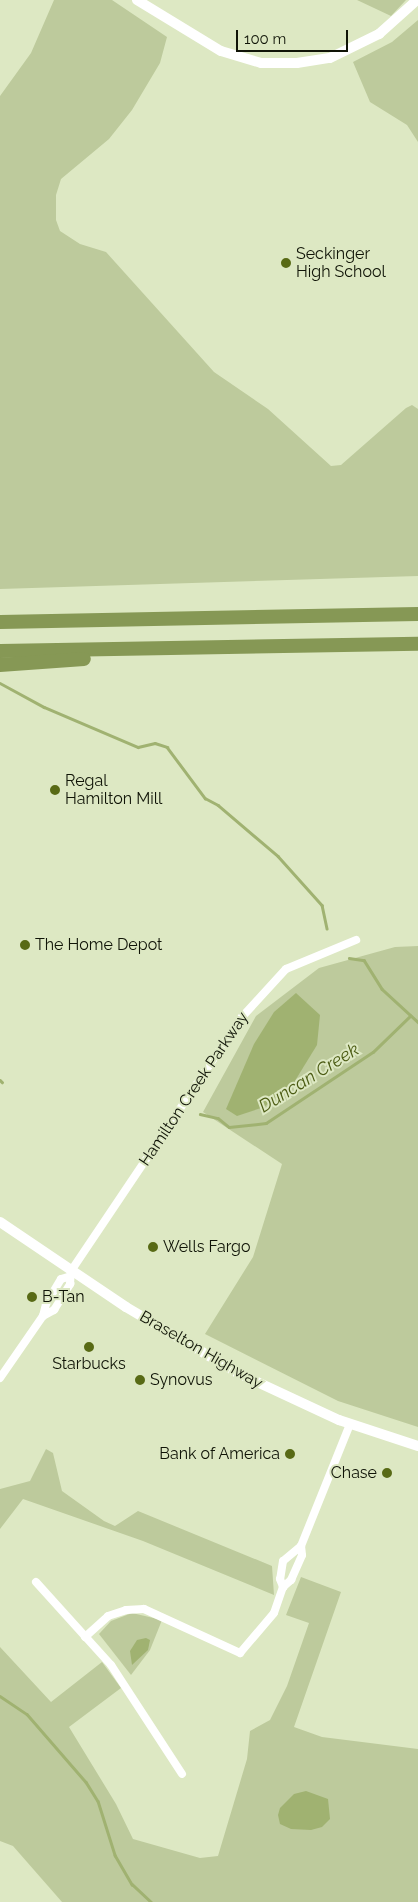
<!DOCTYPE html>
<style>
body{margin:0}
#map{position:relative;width:418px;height:1902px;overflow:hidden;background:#dde8c3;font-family:Raleway,sans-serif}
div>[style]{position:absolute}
.green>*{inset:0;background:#bdca9c}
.water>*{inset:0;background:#a0b271}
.stream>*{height:2.5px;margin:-1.25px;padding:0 1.25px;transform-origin:1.25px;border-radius:1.25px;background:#a0b271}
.street>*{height:8px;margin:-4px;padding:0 4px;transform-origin:4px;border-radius:4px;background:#fff}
.secondary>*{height:10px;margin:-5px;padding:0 5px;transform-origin:5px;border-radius:5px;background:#fff}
.highway>*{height:14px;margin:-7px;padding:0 7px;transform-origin:7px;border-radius:7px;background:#869855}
.dots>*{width:14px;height:14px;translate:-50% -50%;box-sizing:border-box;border:2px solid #dde8c3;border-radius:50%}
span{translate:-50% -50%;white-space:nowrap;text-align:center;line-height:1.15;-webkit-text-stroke:4px #dde8c3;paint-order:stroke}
.poi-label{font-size:16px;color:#101407}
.left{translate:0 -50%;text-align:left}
.right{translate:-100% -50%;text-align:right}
.street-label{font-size:16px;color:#101407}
.water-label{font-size:18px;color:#4b5b13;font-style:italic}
.scale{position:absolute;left:236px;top:30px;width:112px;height:22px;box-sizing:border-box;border:2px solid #101407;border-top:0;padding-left:6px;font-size:15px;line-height:18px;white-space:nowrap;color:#101407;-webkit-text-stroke:4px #dde8c3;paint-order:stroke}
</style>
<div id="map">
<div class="green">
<div style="clip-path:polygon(54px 0,112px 0,167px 37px,160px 63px,132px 110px,109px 139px,61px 179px,56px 195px,56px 220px,60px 231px,80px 244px,106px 252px,214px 372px,268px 409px,331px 466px,341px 465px,406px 408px,412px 405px,418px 409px,418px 576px,0 589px,0 96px,31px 53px)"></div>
<div style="clip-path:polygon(357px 0,406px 0,391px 16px)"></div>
<div style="clip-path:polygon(418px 20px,418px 142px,407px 125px,370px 102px,353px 62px,392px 42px)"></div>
<div style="clip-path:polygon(418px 946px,418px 1427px,338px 1401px,205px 1334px,253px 1257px,282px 1164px,203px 1112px,256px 1016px,319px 968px,395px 947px)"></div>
<div style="clip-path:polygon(46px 1449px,53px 1453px,62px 1491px,104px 1521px,115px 1526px,138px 1511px,272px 1566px,274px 1595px,143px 1541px,23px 1499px,0 1529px,0 1489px,30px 1481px)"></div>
<div style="clip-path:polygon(301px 1577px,341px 1592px,294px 1727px,322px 1737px,418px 1749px,418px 1902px,62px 1902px,13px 1846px,0 1841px,0 1647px,51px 1702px,102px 1662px,121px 1688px,69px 1727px,116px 1804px,133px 1839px,200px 1858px,218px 1856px,247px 1759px,250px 1731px,270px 1720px,287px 1686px,309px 1623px,286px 1615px)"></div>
<div style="clip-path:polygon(132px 1613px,162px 1620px,150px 1650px,131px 1675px,99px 1634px,111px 1621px)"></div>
</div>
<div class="water">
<div style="clip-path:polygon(296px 993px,320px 1015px,317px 1045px,293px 1084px,264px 1107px,237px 1116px,226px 1109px,254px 1044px,274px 1012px)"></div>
<div style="clip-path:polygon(146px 1638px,150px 1640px,148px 1650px,132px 1665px,130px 1651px,137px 1640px)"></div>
<div style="clip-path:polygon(306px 1791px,328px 1799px,330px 1819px,322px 1827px,311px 1830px,291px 1829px,280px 1824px,278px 1815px,280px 1808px,294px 1794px)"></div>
</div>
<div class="stream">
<div style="left:0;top:683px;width:50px;rotate:28.6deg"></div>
<div style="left:44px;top:707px;width:102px;rotate:23.1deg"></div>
<div style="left:138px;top:747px;width:17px;rotate:-13deg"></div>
<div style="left:155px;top:743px;width:13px;rotate:18deg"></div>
<div style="left:167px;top:747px;width:64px;rotate:53.3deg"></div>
<div style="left:205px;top:798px;width:15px;rotate:28deg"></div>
<div style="left:218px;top:805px;width:79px;rotate:40.4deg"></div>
<div style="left:278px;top:856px;width:66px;rotate:48.1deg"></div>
<div style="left:322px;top:905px;width:24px;rotate:78deg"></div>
<div style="left:349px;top:958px;width:15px;rotate:8deg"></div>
<div style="left:364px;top:960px;width:34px;rotate:58deg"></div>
<div style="left:382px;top:989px;width:49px;rotate:42.5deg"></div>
<div style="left:0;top:1080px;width:3px;rotate:45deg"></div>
<div style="left:200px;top:1114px;width:18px;rotate:13deg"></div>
<div style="left:218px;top:1118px;width:14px;rotate:39deg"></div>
<div style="left:229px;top:1127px;width:37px;rotate:-6deg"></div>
<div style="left:266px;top:1123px;width:128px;rotate:-33.6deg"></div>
<div style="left:373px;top:1052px;width:52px;rotate:-44.2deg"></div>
<div style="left:0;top:1696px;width:32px;rotate:34deg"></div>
<div style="left:27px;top:1714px;width:90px;rotate:49.1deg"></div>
<div style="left:86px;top:1782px;width:22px;rotate:58deg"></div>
<div style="left:98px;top:1801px;width:57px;rotate:72.5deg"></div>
<div style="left:115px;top:1855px;width:34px;rotate:60deg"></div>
<div style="left:132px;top:1884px;width:26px;rotate:43deg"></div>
</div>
<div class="street">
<div style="left:43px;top:1316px;width:13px;rotate:-29deg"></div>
<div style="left:54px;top:1310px;width:31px;rotate:-58deg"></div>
<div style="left:70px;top:1284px;width:13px;rotate:-86deg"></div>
<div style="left:71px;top:1271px;width:306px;rotate:-56.1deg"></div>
<div style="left:242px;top:1017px;width:65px;rotate:-47.5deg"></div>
<div style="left:286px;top:969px;width:76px;rotate:-22.5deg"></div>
<div style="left:0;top:1378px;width:75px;rotate:-55.3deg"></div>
<div style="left:43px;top:1316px;width:12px;rotate:-76deg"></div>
<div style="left:46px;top:1304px;width:29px;rotate:-59deg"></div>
<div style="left:61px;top:1279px;width:7px;rotate:-16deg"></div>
<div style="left:301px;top:1546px;width:131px;rotate:-68.1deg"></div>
<div style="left:36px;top:1582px;width:112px;rotate:47.9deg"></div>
<div style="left:111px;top:1665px;width:130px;rotate:56.9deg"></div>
<div style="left:85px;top:1637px;width:31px;rotate:-42deg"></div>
<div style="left:108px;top:1616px;width:19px;rotate:-18deg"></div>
<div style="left:126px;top:1610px;width:18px;rotate:-3deg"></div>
<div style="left:144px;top:1609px;width:106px;rotate:24.6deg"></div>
<div style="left:240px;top:1653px;width:52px;rotate:-49.6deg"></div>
<div style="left:274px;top:1613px;width:28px;rotate:-71deg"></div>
<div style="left:283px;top:1587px;width:11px;rotate:-41deg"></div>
<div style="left:291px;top:1580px;width:27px;rotate:-66deg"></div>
<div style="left:302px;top:1555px;width:9px;rotate:-96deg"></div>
<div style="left:301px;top:1546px;width:23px;rotate:140deg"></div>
<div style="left:283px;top:1561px;width:18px;rotate:99deg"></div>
<div style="left:280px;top:1579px;width:9px;rotate:69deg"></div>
</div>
<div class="secondary">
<div style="left:137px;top:0;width:98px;rotate:31.3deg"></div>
<div style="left:221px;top:51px;width:42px;rotate:16.7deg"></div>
<div style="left:261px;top:63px;width:36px"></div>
<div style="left:297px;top:63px;width:33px;rotate:-9deg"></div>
<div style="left:330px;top:58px;width:55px;rotate:-26.1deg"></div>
<div style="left:379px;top:34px;width:51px;rotate:-41.8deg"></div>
<div style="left:0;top:1222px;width:152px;rotate:34deg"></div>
<div style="left:126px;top:1307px;width:128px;rotate:30.6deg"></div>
<div style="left:236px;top:1372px;width:114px;rotate:25deg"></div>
<div style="left:339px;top:1420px;width:83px;rotate:18.2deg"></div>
</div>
<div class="highway">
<div style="left:0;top:622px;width:418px;rotate:-1.1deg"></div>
<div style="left:0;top:651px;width:418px;rotate:-1deg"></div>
<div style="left:0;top:665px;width:84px;rotate:-4.1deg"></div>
</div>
<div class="dots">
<div style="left:286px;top:263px;background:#586a15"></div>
<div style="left:55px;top:790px;background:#586a15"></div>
<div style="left:25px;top:945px;background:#586a15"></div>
<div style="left:153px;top:1247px;background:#586a15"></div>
<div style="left:32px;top:1297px;background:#586a15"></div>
<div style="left:89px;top:1347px;background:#586a15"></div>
<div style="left:140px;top:1380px;background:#586a15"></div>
<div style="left:290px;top:1454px;background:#586a15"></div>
<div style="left:387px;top:1473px;background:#586a15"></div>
</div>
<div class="poi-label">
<span class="left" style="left:296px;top:263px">Seckinger<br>High School</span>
<span class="left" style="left:65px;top:790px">Regal<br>Hamilton Mill</span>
<span class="left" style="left:35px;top:945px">The Home Depot</span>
<span class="left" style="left:163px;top:1247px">Wells Fargo</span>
<span class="left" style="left:42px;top:1297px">B-Tan</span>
<span style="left:89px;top:1364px">Starbucks</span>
<span class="left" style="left:150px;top:1380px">Synovus</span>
<span class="right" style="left:280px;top:1454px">Bank of America</span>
<span class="right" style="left:377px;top:1473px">Chase</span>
</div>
<div class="street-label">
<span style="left:194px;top:1089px;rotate:-56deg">Hamilton Creek Parkway</span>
<span style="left:201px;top:1350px;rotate:30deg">Braselton Highway</span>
</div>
<div class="water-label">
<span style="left:309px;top:1078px;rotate:-32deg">Duncan Creek</span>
</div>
<div class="scale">100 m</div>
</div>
